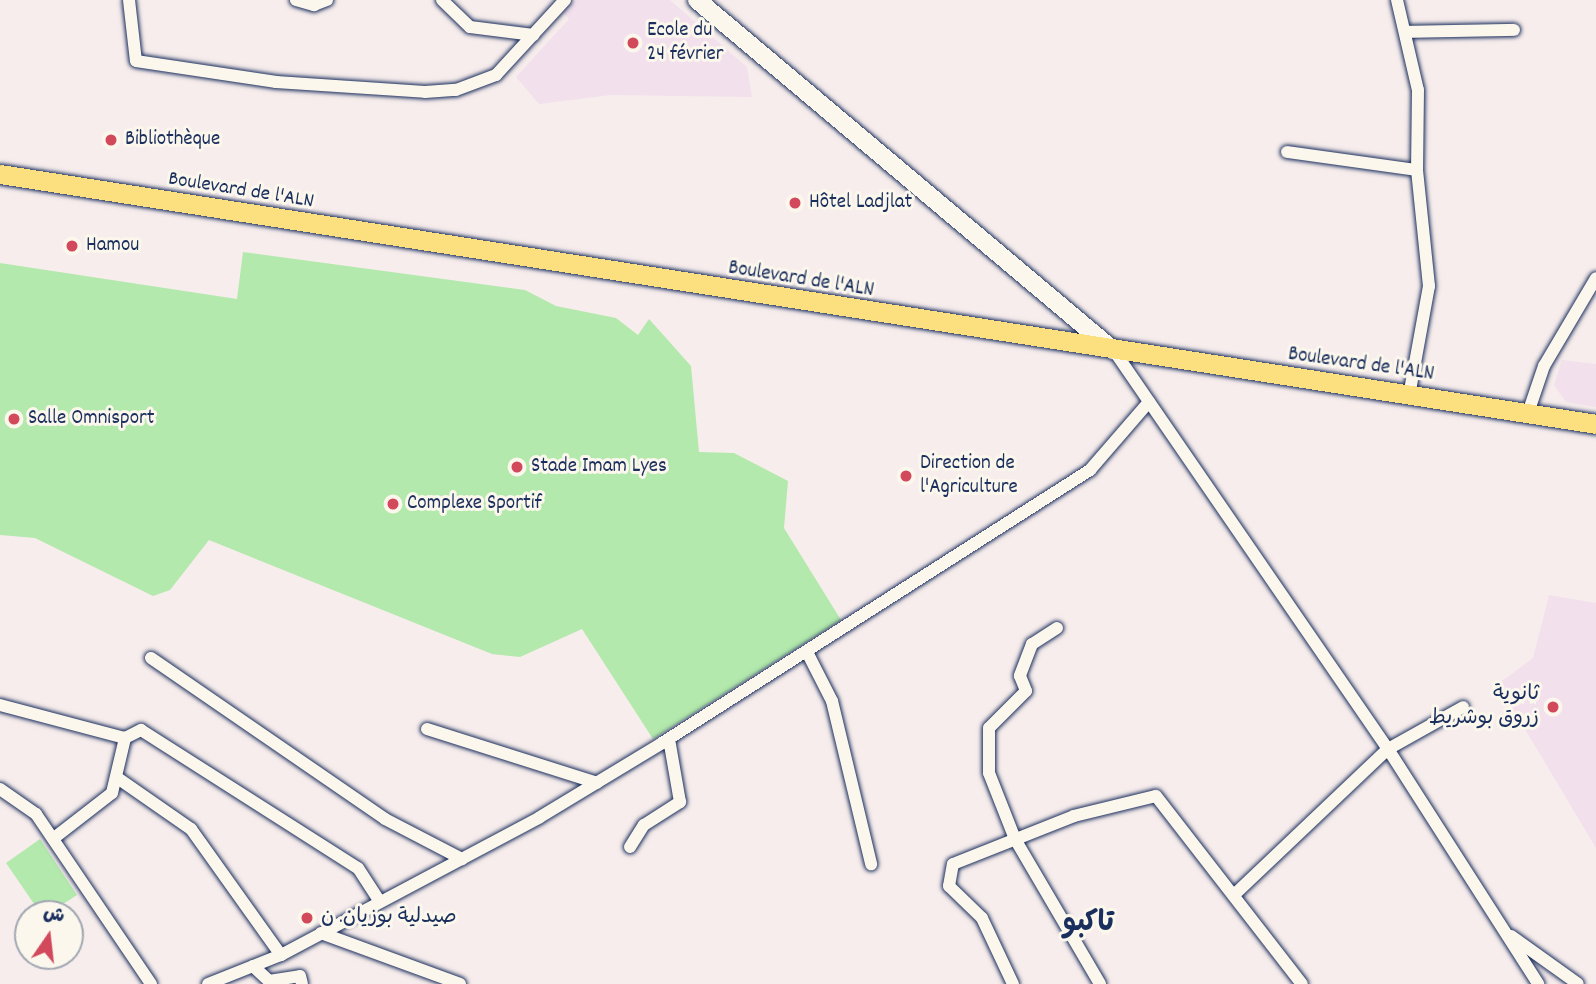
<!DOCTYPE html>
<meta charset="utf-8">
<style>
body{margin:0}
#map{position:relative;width:1596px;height:984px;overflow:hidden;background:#f7edec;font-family:Dekko,"Playpen Sans Arabic",sans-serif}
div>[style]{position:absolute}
.built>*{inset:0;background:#f2e0ec}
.green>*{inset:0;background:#b3e9ac}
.roads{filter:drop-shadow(0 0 2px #1b2f5e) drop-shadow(0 0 2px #1b2f5e)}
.street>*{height:12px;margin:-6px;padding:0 6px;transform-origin:6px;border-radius:6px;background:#fbf7ec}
.secondary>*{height:18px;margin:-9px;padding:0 9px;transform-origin:9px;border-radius:9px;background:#fbf7ec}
.primary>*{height:19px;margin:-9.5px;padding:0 9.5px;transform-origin:9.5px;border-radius:9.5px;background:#fce080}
.dots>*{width:19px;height:19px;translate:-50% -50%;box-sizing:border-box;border:4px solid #fbf7ec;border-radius:50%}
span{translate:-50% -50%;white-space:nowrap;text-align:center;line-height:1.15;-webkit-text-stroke:6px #fbf7ec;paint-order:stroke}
.poi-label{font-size:21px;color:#1b2f5e}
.left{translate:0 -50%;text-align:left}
.right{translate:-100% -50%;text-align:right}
.street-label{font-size:21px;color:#1b2f5e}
.district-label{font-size:28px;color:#1b2f5e;font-weight:700}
.north{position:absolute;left:14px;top:900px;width:70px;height:70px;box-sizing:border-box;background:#fbf7ec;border:2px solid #a1a7b3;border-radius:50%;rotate:14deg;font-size:19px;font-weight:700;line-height:28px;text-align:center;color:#1b2f5e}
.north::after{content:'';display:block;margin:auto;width:24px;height:32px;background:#d1495b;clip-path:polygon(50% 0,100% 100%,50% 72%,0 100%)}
</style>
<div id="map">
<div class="built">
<div style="clip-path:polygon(575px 0,670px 0,747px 67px,752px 97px,611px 95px,539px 104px,516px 77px,569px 19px,563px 12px)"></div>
<div style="clip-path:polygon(1562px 360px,1596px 364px,1596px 407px,1566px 402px,1554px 385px)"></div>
<div style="clip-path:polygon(1549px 595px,1596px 603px,1596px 848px,1498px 684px,1533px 658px)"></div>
</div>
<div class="green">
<div style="clip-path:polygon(243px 252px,525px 290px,556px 306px,616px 318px,638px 335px,649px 319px,691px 366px,699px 452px,734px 453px,788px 481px,784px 528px,841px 620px,653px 739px,582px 629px,520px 657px,492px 654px,209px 540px,170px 590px,153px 596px,35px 538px,0 535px,0 263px,237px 299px)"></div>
<div style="clip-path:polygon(40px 839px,77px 895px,48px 914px,41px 914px,6px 863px)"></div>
</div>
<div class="roads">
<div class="street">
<div style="left:129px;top:0;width:61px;rotate:83.5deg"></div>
<div style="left:136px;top:61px;width:142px;rotate:8.5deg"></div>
<div style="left:276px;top:82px;width:149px;rotate:3.8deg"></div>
<div style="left:425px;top:92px;width:31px;rotate:-4deg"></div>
<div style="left:456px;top:90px;width:43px;rotate:-20.6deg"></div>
<div style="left:496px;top:75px;width:102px;rotate:-47.4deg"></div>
<div style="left:296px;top:0;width:19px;rotate:16deg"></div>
<div style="left:314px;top:5px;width:14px;rotate:-21deg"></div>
<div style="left:442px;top:0;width:39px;rotate:44deg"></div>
<div style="left:470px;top:27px;width:64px;rotate:7.2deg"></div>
<div style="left:1397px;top:0;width:92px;rotate:76.9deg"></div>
<div style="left:1418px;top:90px;width:80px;rotate:90.7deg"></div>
<div style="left:1417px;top:170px;width:117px;rotate:84.1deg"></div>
<div style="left:1429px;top:286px;width:112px;rotate:100.3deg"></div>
<div style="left:1406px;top:32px;width:108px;rotate:-1.1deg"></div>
<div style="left:1287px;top:152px;width:131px;rotate:7.9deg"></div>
<div style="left:1115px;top:352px;width:482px;rotate:55.5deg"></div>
<div style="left:1388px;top:749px;width:279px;rotate:57.4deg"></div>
<div style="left:1528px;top:413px;width:50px;rotate:-71.2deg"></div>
<div style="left:1544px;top:366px;width:102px;rotate:-59.4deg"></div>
<div style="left:1057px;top:628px;width:30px;rotate:147deg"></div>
<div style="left:1032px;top:644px;width:34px;rotate:111deg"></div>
<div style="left:1020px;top:676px;width:16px;rotate:68deg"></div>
<div style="left:1026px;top:691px;width:52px;rotate:135deg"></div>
<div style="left:989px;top:728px;width:45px;rotate:90deg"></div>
<div style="left:989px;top:773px;width:71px;rotate:68.5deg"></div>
<div style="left:1015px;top:839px;width:168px;rotate:59.6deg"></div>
<div style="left:807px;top:652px;width:55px;rotate:63deg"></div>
<div style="left:832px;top:701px;width:168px;rotate:76.5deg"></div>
<div style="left:151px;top:658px;width:284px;rotate:34.5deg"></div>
<div style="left:385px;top:819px;width:87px;rotate:27.5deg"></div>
<div style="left:0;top:705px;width:129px;rotate:14.8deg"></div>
<div style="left:427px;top:729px;width:178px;rotate:17.6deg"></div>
<div style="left:119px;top:779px;width:88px;rotate:34.8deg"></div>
<div style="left:191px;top:829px;width:155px;rotate:54.5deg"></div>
<div style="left:0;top:789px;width:44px;rotate:34.8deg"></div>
<div style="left:36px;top:814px;width:205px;rotate:55.9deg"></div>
<div style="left:54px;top:838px;width:73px;rotate:-37.8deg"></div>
<div style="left:112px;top:793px;width:57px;rotate:-76.7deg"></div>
<div style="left:125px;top:738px;width:18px;rotate:-27deg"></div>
<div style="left:141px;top:730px;width:257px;rotate:32.5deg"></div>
<div style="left:358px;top:868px;width:40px;rotate:57.1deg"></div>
<div style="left:630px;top:847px;width:26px;rotate:-58deg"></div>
<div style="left:644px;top:825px;width:43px;rotate:-32.6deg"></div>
<div style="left:680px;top:802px;width:64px;rotate:-99.9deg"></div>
<div style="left:1235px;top:894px;width:211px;rotate:-43.5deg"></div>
<div style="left:1388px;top:749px;width:86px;rotate:-29.2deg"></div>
<div style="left:321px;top:933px;width:148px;rotate:20.1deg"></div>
<div style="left:1511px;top:936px;width:82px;rotate:35.6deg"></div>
<div style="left:253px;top:966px;width:22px;rotate:43deg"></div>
<div style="left:269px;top:981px;width:31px;rotate:-9deg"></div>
<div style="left:300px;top:976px;width:8px;rotate:76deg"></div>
<div style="left:208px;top:984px;width:79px;rotate:-21.7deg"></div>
<div style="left:281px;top:955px;width:293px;rotate:-28deg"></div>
<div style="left:540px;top:817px;width:143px;rotate:-31.2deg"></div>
<div style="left:662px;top:743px;width:508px;rotate:-32.53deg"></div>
<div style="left:1090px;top:470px;width:90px;rotate:-49.1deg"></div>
<div style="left:1013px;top:984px;width:73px;rotate:-115.2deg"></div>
<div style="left:982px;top:918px;width:46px;rotate:-135.9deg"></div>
<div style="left:949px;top:886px;width:22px;rotate:-80deg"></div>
<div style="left:953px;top:864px;width:130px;rotate:-21.6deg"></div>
<div style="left:1074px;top:816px;width:84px;rotate:-13.7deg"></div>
<div style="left:1156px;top:796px;width:238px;rotate:52.2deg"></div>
</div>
<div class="secondary">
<div style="left:697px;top:0;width:544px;rotate:40.08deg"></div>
</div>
<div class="primary">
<div style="left:0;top:174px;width:1615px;rotate:8.9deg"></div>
</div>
</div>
<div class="dots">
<div style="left:633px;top:43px;background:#d1495b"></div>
<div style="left:111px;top:140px;background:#d1495b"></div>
<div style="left:795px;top:203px;background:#d1495b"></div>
<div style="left:72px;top:246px;background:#d1495b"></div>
<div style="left:14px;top:419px;background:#d1495b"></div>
<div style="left:517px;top:467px;background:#d1495b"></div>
<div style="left:906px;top:476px;background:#d1495b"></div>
<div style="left:393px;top:504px;background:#d1495b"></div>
<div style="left:1553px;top:707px;background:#d1495b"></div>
<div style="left:307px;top:918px;background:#d1495b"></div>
</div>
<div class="poi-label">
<span class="left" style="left:647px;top:43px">Ecole du<br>24 février</span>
<span class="left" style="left:125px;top:140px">Bibliothèque</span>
<span class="left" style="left:809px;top:203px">Hôtel Ladjlat</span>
<span class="left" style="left:86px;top:246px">Hamou</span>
<span class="left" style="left:28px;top:419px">Salle Omnisport</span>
<span class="left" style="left:920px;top:476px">Direction de<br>l'Agriculture</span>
<span class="left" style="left:531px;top:467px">Stade Imam Lyes</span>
<span class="left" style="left:407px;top:504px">Complexe Sportif</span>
<span class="right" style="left:1539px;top:707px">ثانوية<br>زروق بوشريط</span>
<span class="left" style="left:321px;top:918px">صيدلية بوزيان. ن</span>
</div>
<div class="street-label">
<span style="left:241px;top:191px;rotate:9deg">Boulevard de l'ALN</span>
<span style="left:801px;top:280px;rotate:9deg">Boulevard de l'ALN</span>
<span style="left:1361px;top:365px;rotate:8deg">Boulevard de l'ALN</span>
</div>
<div class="district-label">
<span style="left:1088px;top:925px">تاكبو</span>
</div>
<div class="north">ش</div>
</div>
